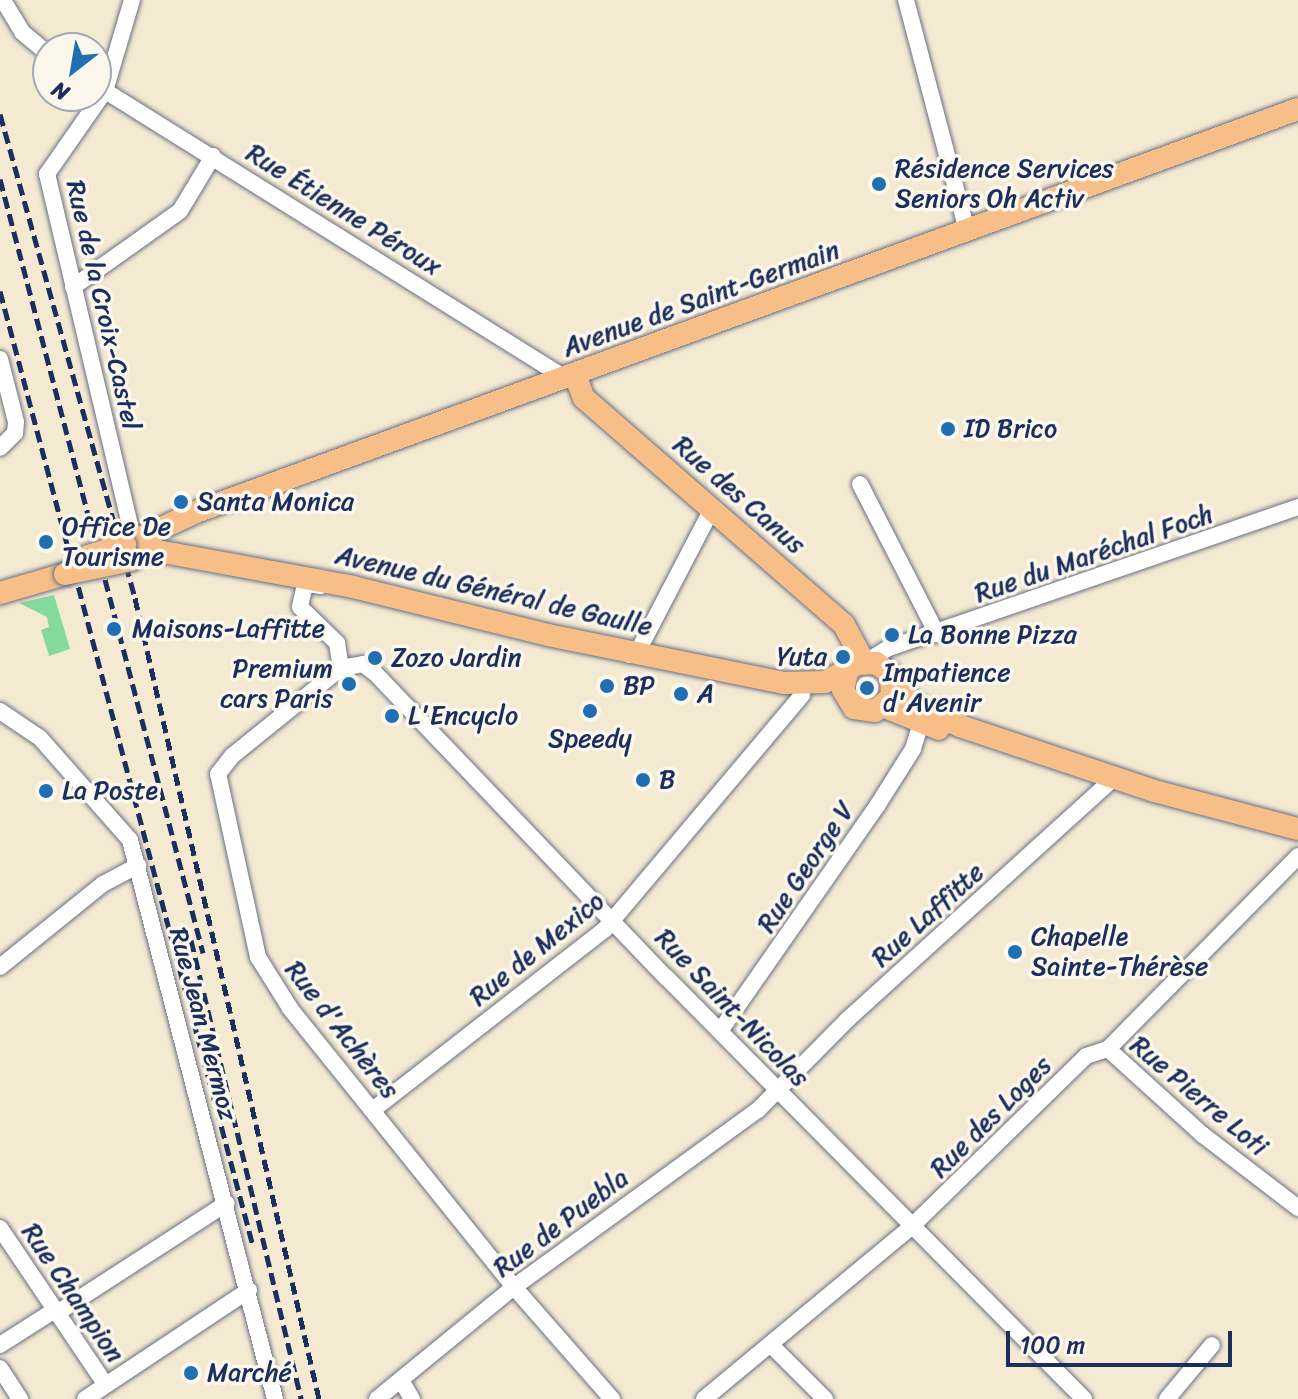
<!DOCTYPE html>
<meta charset="utf-8">
<style>
body{margin:0}
#map{position:relative;width:1298px;height:1399px;overflow:hidden;background:#f4e9d1;font-family:Sriracha,sans-serif}
div>[style]{position:absolute}
.green>*{inset:0;background:#84d99c}
.roads{filter:drop-shadow(0 0 2px #677086) drop-shadow(0 0 2px #677086)}
.minor>*{height:16px;margin:-8px;padding:0 8px;transform-origin:8px;border-radius:8px;background:#fff}
.major>*{height:22px;margin:-11px;padding:0 11px;transform-origin:11px;border-radius:11px;background:#f7be88}
.rail>*{height:5px;margin-top:-2.5px;transform-origin:0;background:repeating-linear-gradient(90deg,#1b2f5e 0 12px,transparent 0 18px)}
.bridges{filter:drop-shadow(0 0 2px #677086) drop-shadow(0 0 2px #677086)}
.major-bridge>*{height:22px;margin:-11px;padding:0 11px;transform-origin:11px;border-radius:11px;background:#f7be88}
.dots>*{width:22px;height:22px;translate:-50% -50%;box-sizing:border-box;border:4px solid #fbf7ec;border-radius:50%}
span{translate:-50% -50%;white-space:nowrap;text-align:center;line-height:1.15;-webkit-text-stroke:7px #fbf7ec;paint-order:stroke}
.poi-label{font-size:26px;color:#1b2f5e}
.left{translate:0 -50%;text-align:left}
.right{translate:-100% -50%;text-align:right}
.street-label{font-size:26px;color:#1b2f5e}
.north{position:absolute;left:32px;top:32px;width:80px;height:80px;box-sizing:border-box;background:#fbf7ec;border:2px solid #a1a7b3;border-radius:50%;rotate:211deg;font-size:22px;font-weight:700;line-height:32px;text-align:center;color:#1b2f5e}
.north::after{content:'';display:block;margin:auto;width:28px;height:36px;background:#1f6fb2;clip-path:polygon(50% 0,100% 100%,50% 72%,0 100%)}
.scale{position:absolute;left:1006px;top:1331px;width:226px;height:36px;box-sizing:border-box;border:4px solid #1b2f5e;border-top:0;padding-left:10px;font-size:24px;line-height:28px;white-space:nowrap;color:#1b2f5e;-webkit-text-stroke:6px #fbf7ec;paint-order:stroke}
</style>
<div id="map">
<div class="green">
<div style="clip-path:polygon(54px 595px,70px 649px,49px 656px,41px 630px,49px 627px,47px 617px,19px 603px)"></div>
</div>
<div class="roads">
<div class="minor">
<div style="left:3px;top:0;width:37px;rotate:59deg"></div>
<div style="left:22px;top:32px;width:34px;rotate:40deg"></div>
<div style="left:906px;top:0;width:239px;rotate:75.2deg"></div>
<div style="left:99px;top:87px;width:549px;rotate:31.98deg"></div>
<div style="left:73px;top:287px;width:131px;rotate:-35.4deg"></div>
<div style="left:180px;top:211px;width:64px;rotate:-59deg"></div>
<div style="left:0;top:359px;width:65px;rotate:75.7deg"></div>
<div style="left:16px;top:422px;width:11px;rotate:95deg"></div>
<div style="left:15px;top:433px;width:21px;rotate:135deg"></div>
<div style="left:860px;top:484px;width:169px;rotate:62.8deg"></div>
<div style="left:125px;top:545px;width:21px;rotate:-76deg"></div>
<div style="left:130px;top:525px;width:361px;rotate:-103.3deg"></div>
<div style="left:47px;top:174px;width:101px;rotate:-55.1deg"></div>
<div style="left:105px;top:91px;width:95px;rotate:-73.5deg"></div>
<div style="left:321px;top:586px;width:11px;rotate:-170deg"></div>
<div style="left:310px;top:584px;width:8px;rotate:140deg"></div>
<div style="left:304px;top:589px;width:18px;rotate:103deg"></div>
<div style="left:300px;top:607px;width:52px;rotate:44.2deg"></div>
<div style="left:337px;top:643px;width:25px;rotate:81deg"></div>
<div style="left:629px;top:655px;width:8px;rotate:-14deg"></div>
<div style="left:637px;top:653px;width:162px;rotate:-62.5deg"></div>
<div style="left:867px;top:661px;width:26px;rotate:-31deg"></div>
<div style="left:889px;top:648px;width:433px;rotate:-19deg"></div>
<div style="left:0;top:711px;width:48px;rotate:34deg"></div>
<div style="left:40px;top:738px;width:136px;rotate:48.6deg"></div>
<div style="left:130px;top:840px;width:577px;rotate:75.46deg"></div>
<div style="left:0;top:967px;width:132px;rotate:-38.9deg"></div>
<div style="left:103px;top:884px;width:40px;rotate:-28deg"></div>
<div style="left:720px;top:1031px;width:274px;rotate:-55.1deg"></div>
<div style="left:877px;top:806px;width:67px;rotate:-57.7deg"></div>
<div style="left:913px;top:749px;width:27px;rotate:-73deg"></div>
<div style="left:1108px;top:1049px;width:128px;rotate:42.2deg"></div>
<div style="left:1203px;top:1135px;width:120px;rotate:37.5deg"></div>
<div style="left:374px;top:1109px;width:293px;rotate:-37.9deg"></div>
<div style="left:605px;top:929px;width:306px;rotate:-49.9deg"></div>
<div style="left:0;top:1228px;width:189px;rotate:56deg"></div>
<div style="left:57px;top:1313px;width:202px;rotate:-32.9deg"></div>
<div style="left:0;top:1345px;width:65px;rotate:-32.5deg"></div>
<div style="left:772px;top:1346px;width:75px;rotate:45deg"></div>
<div style="left:0;top:1368px;width:37px;rotate:57deg"></div>
<div style="left:401px;top:1380px;width:22px;rotate:60deg"></div>
<div style="left:85px;top:1399px;width:197px;rotate:-33.6deg"></div>
<div style="left:377px;top:1399px;width:177px;rotate:-39.3deg"></div>
<div style="left:514px;top:1287px;width:301px;rotate:-36deg"></div>
<div style="left:758px;top:1110px;width:127px;rotate:-45.3deg"></div>
<div style="left:847px;top:1020px;width:360px;rotate:-42.2deg"></div>
<div style="left:612px;top:1399px;width:149px;rotate:-131.2deg"></div>
<div style="left:514px;top:1287px;width:358px;rotate:-128.8deg"></div>
<div style="left:290px;top:1008px;width:60px;rotate:-122.1deg"></div>
<div style="left:258px;top:957px;width:187px;rotate:-102.3deg"></div>
<div style="left:218px;top:774px;width:23px;rotate:-52deg"></div>
<div style="left:232px;top:756px;width:140px;rotate:-38.9deg"></div>
<div style="left:341px;top:668px;width:22px;rotate:-10deg"></div>
<div style="left:363px;top:664px;width:15px;rotate:37deg"></div>
<div style="left:375px;top:673px;width:421px;rotate:46.3deg"></div>
<div style="left:666px;top:977px;width:594px;rotate:45.27deg"></div>
<div style="left:704px;top:1399px;width:269px;rotate:-39.7deg"></div>
<div style="left:911px;top:1227px;width:245px;rotate:-44.3deg"></div>
<div style="left:1086px;top:1056px;width:23px;rotate:-18deg"></div>
<div style="left:1108px;top:1049px;width:271px;rotate:-45.4deg"></div>
<div style="left:1167px;top:1399px;width:70px;rotate:-50.2deg"></div>
</div>
<div class="major">
<div style="left:575px;top:375px;width:25px;rotate:69deg"></div>
<div style="left:584px;top:398px;width:345px;rotate:41.1deg"></div>
<div style="left:844px;top:625px;width:42px;rotate:61.6deg"></div>
<div style="left:125px;top:545px;width:78px;rotate:-24.9deg"></div>
<div style="left:196px;top:512px;width:1173px;rotate:-20.09deg"></div>
<div style="left:125px;top:545px;width:232px;rotate:10.4deg"></div>
<div style="left:353px;top:587px;width:201px;rotate:13.8deg"></div>
<div style="left:548px;top:635px;width:241px;rotate:11.5deg"></div>
<div style="left:784px;top:683px;width:41px;rotate:-1.4deg"></div>
<div style="left:825px;top:682px;width:38px;rotate:-29deg"></div>
<div style="left:858px;top:664px;width:18px;rotate:-3deg"></div>
<div style="left:876px;top:663px;width:19px;rotate:36deg"></div>
<div style="left:891px;top:674px;width:23px;rotate:88deg"></div>
<div style="left:892px;top:697px;width:22px;rotate:141deg"></div>
<div style="left:875px;top:711px;width:21px;rotate:-172deg"></div>
<div style="left:854px;top:708px;width:21px;rotate:-121deg"></div>
<div style="left:843px;top:690px;width:18px;rotate:-77deg"></div>
<div style="left:0;top:593px;width:68px;rotate:-16.3deg"></div>
<div style="left:894px;top:686px;width:40px;rotate:39deg"></div>
<div style="left:925px;top:711px;width:38px;rotate:23deg"></div>
<div style="left:960px;top:726px;width:205px;rotate:18.5deg"></div>
<div style="left:1154px;top:791px;width:149px;rotate:14.8deg"></div>
<div style="left:885px;top:707px;width:58px;rotate:22.2deg"></div>
</div>
</div>
<div class="rail">
<div style="left:0;top:114px;width:502px;rotate:74.41deg"></div>
<div style="left:135px;top:598px;width:822px;rotate:77.06deg"></div>
<div style="left:0;top:179px;width:800px;rotate:75.3deg"></div>
<div style="left:0;top:291px;width:988px;rotate:75.16deg"></div>
<div style="left:191px;top:940px;width:472px;rotate:76.5deg"></div>
</div>
<div class="bridges">
<div class="major-bridge">
<div style="left:88px;top:556px;width:39px;rotate:-17deg"></div>
<div style="left:65px;top:574px;width:68px;rotate:-11.8deg"></div>
</div>
</div>
<div class="dots">
<div style="left:879px;top:184px;background:#1f6fb2"></div>
<div style="left:948px;top:429px;background:#1f6fb2"></div>
<div style="left:181px;top:502px;background:#1f6fb2"></div>
<div style="left:46px;top:542px;background:#1f6fb2"></div>
<div style="left:114px;top:629px;background:#1f6fb2"></div>
<div style="left:892px;top:635px;background:#1f6fb2"></div>
<div style="left:843px;top:657px;background:#1f6fb2"></div>
<div style="left:375px;top:658px;background:#1f6fb2"></div>
<div style="left:349px;top:684px;background:#1f6fb2"></div>
<div style="left:607px;top:686px;background:#1f6fb2"></div>
<div style="left:867px;top:688px;background:#1f6fb2"></div>
<div style="left:681px;top:694px;background:#1f6fb2"></div>
<div style="left:590px;top:711px;background:#1f6fb2"></div>
<div style="left:392px;top:716px;background:#1f6fb2"></div>
<div style="left:643px;top:780px;background:#1f6fb2"></div>
<div style="left:46px;top:791px;background:#1f6fb2"></div>
<div style="left:1015px;top:952px;background:#1f6fb2"></div>
<div style="left:191px;top:1373px;background:#1f6fb2"></div>
</div>
<div class="poi-label">
<span class="left" style="left:895px;top:184px">Résidence Services<br>Seniors Oh Activ</span>
<span class="left" style="left:964px;top:429px">ID Brico</span>
<span class="left" style="left:197px;top:502px">Santa Monica</span>
<span class="left" style="left:62px;top:542px">Office De<br>Tourisme</span>
<span class="left" style="left:132px;top:629px">Maisons-Laffitte</span>
<span class="left" style="left:908px;top:635px">La Bonne Pizza</span>
<span class="right" style="left:827px;top:657px">Yuta</span>
<span class="left" style="left:391px;top:658px">Zozo Jardin</span>
<span class="right" style="left:333px;top:684px">Premium<br>cars Paris</span>
<span class="left" style="left:883px;top:688px">Impatience<br>d'Avenir</span>
<span class="left" style="left:623px;top:686px">BP</span>
<span class="left" style="left:697px;top:694px">A</span>
<span class="left" style="left:408px;top:716px">L'Encyclo</span>
<span style="left:590px;top:739px">Speedy</span>
<span class="left" style="left:659px;top:780px">B</span>
<span class="left" style="left:62px;top:791px">La Poste</span>
<span class="left" style="left:1031px;top:952px">Chapelle<br>Sainte-Thérèse</span>
<span class="left" style="left:207px;top:1373px">Marché</span>
</div>
<div class="street-label">
<span style="left:344px;top:210px;rotate:32deg">Rue Étienne Péroux</span>
<span style="left:701px;top:299px;rotate:-20deg">Avenue de Saint-Germain</span>
<span style="left:103px;top:305px;rotate:77deg">Rue de la Croix-Castel</span>
<span style="left:739px;top:495px;rotate:41deg">Rue des Canus</span>
<span style="left:1094px;top:554px;rotate:-19deg">Rue du Maréchal Foch</span>
<span style="left:494px;top:591px;rotate:13deg">Avenue du Général de Gaulle</span>
<span style="left:806px;top:867px;rotate:-56deg">Rue George V</span>
<span style="left:928px;top:915px;rotate:-42deg">Rue Laffitte</span>
<span style="left:537px;top:949px;rotate:-39deg">Rue de Mexico</span>
<span style="left:732px;top:1008px;rotate:46deg">Rue Saint-Nicolas</span>
<span style="left:203px;top:1024px;rotate:75deg">Rue Jean Mermoz</span>
<span style="left:342px;top:1030px;rotate:52deg">Rue d'Achères</span>
<span style="left:1199px;top:1096px;rotate:40deg">Rue Pierre Loti</span>
<span style="left:991px;top:1117px;rotate:-45deg">Rue des Loges</span>
<span style="left:561px;top:1223px;rotate:-37deg">Rue de Puebla</span>
<span style="left:73px;top:1293px;rotate:56deg">Rue Champion</span>
</div>
<div class="north">N</div>
<div class="scale">100 m</div>
</div>
